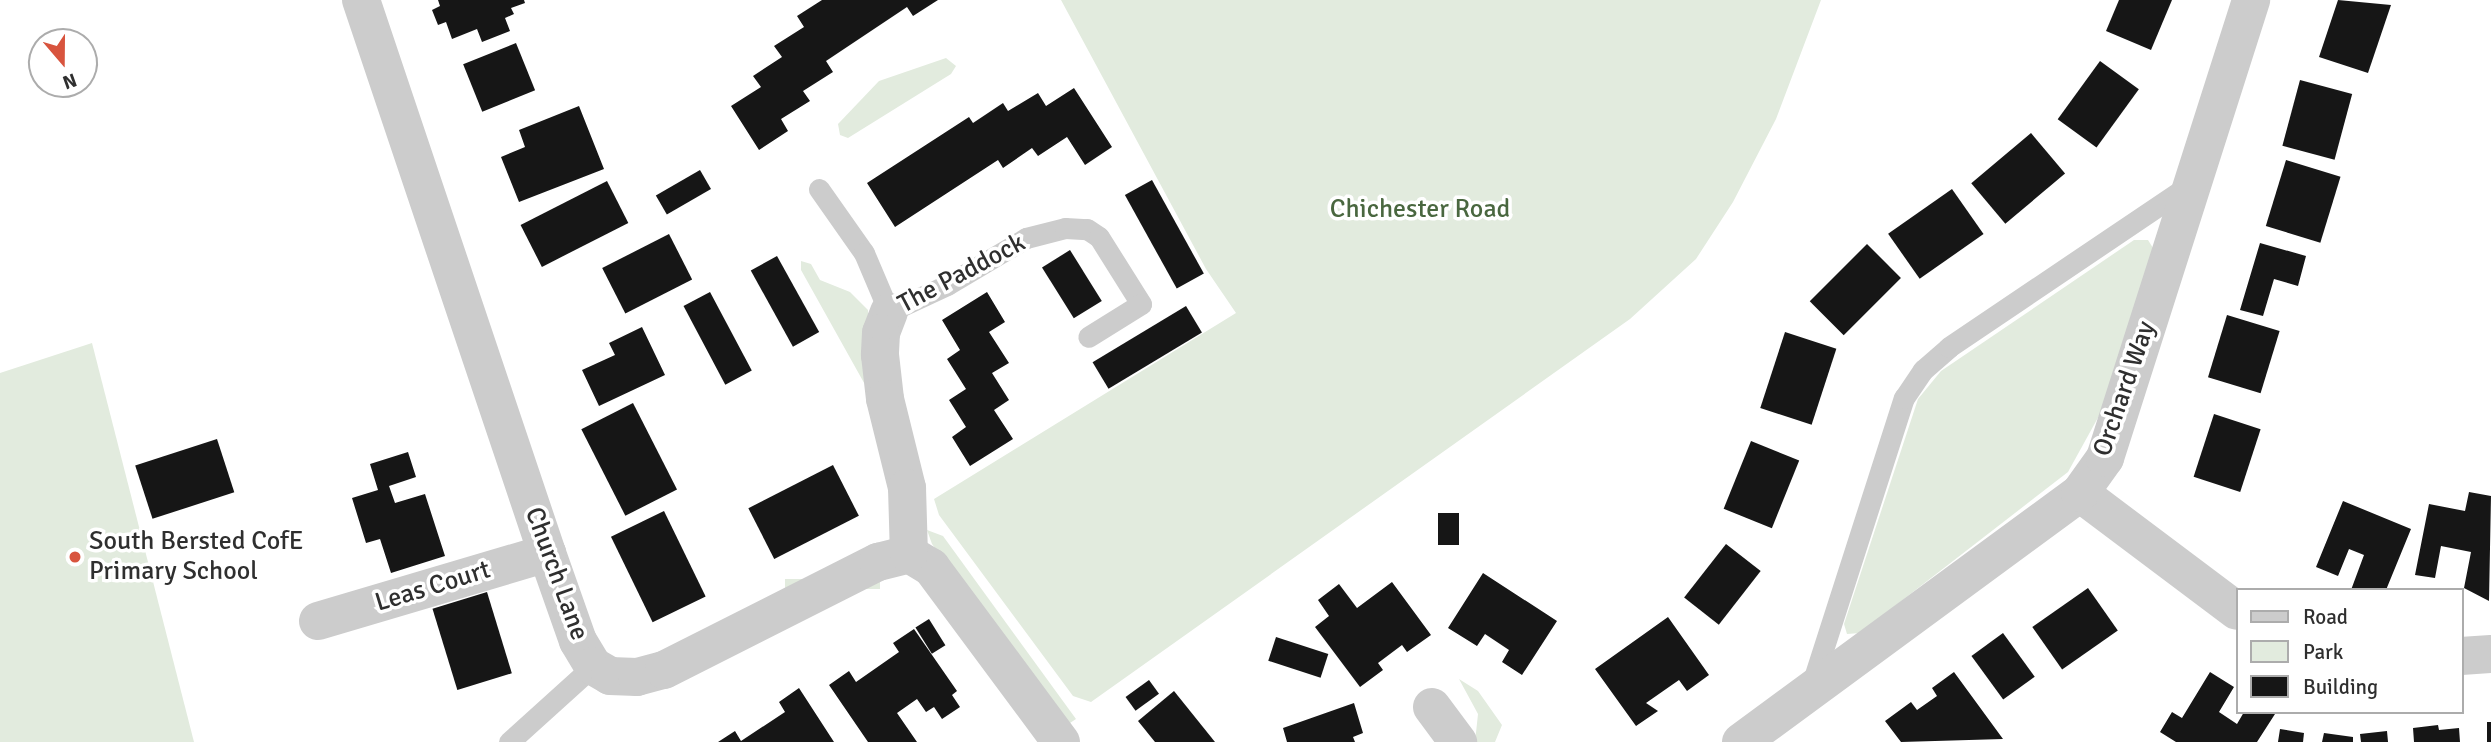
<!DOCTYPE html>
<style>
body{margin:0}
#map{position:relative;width:2491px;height:742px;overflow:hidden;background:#fff;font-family:Signika,sans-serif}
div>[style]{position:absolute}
.green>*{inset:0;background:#e2ebde;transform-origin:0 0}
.building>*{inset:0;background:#161616;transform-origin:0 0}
.service>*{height:21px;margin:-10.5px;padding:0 10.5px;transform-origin:10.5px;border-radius:10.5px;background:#ccc}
.minor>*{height:38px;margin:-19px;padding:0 19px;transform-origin:19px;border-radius:19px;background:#ccc}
.tertiary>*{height:38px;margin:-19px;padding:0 19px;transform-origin:19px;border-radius:19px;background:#ccc}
.dots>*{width:19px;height:19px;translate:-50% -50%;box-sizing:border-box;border:4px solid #fff;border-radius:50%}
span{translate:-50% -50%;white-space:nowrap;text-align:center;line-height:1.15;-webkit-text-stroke:7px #fff;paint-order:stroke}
.park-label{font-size:26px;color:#49673f}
.street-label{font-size:26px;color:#2f2f2f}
.poi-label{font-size:26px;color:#2f2f2f}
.left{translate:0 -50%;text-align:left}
.legend{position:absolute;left:2236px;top:588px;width:228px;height:126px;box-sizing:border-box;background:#fff;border:2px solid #acacac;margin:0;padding:9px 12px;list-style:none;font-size:21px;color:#2f2f2f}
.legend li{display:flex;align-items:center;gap:14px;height:35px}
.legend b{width:35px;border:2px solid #acacac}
.north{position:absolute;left:28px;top:28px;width:70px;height:70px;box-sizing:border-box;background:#fff;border:2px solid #acacac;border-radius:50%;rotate:160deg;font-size:19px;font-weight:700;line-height:28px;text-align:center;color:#2f2f2f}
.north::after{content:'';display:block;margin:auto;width:24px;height:32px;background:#d8543e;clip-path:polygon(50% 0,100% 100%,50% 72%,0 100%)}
</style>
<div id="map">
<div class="green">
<div style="clip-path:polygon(1061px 0,1821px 0,1776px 119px,1733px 202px,1696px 259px,1630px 319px,1091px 702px,1073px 696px,939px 515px,934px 499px,1236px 313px,1206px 269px)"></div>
<div style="clip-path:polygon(946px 58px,956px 66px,951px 74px,848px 138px,840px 135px,838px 124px,879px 81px)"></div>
<div style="clip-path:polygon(2134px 240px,2148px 240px,2153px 248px,2100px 414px,2068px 472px,1860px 633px,1847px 634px,1844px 624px,1918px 399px,1941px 371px)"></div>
<div style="clip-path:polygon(801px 261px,811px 264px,820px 280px,850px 292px,868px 310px,868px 390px,801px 270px)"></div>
<div style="clip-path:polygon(92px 343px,194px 742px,0 742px,0 373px)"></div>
<div style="clip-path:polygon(927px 530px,943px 536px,1076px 719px,1067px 725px,932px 544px)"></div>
<div style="left:880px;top:579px;width:10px;height:95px;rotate:90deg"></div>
<div style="clip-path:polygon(1459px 679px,1478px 691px,1502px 725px,1495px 742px,1475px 742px,1478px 714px)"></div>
</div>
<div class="building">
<div style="clip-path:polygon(438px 0,524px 0,525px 3px,511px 8px,514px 14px,505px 18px,510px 31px,482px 42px,477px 29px,452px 39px,446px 22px,438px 25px,432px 10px,440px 6px)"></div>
<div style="clip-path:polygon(822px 0,938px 0,913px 16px,907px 7px,826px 61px,833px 72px,803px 91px,810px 101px,781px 119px,788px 131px,759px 150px,731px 106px,761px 87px,753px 76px,782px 57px,774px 46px,804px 27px,797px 16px)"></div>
<div style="clip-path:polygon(2119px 0,2172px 0,2151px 50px,2106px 31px)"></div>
<div style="clip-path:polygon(2338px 0,2391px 5px,2368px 73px,2319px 57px)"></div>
<div style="left:516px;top:43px;width:51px;height:57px;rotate:68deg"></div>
<div style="left:2100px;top:61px;width:48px;height:72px;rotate:36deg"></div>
<div style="left:2300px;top:80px;width:54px;height:68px;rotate:15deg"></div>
<div style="clip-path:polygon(1074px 88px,1112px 147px,1085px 165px,1067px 137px,1038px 156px,1032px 148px,1003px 168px,998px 160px,895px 227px,867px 183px,969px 117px,973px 123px,1003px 103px,1008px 111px,1038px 93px,1046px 106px)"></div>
<div style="clip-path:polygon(579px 106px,604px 169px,519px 202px,501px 157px,525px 147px,519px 130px)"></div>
<div style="left:2031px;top:133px;width:53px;height:78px;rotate:50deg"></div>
<div style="left:2286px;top:160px;width:57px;height:69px;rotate:17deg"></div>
<div style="left:700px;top:170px;width:22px;height:51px;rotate:60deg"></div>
<div style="left:1152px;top:180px;width:107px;height:31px;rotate:61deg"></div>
<div style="left:607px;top:181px;width:47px;height:97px;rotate:63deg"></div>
<div style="left:1952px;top:189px;width:55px;height:78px;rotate:55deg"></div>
<div style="left:669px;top:234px;width:51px;height:75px;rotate:63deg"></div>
<div style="clip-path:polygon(2260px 243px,2306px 256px,2298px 286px,2274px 279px,2263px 316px,2240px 310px)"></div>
<div style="left:1867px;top:244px;width:48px;height:81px;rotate:45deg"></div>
<div style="left:1070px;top:250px;width:60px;height:33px;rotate:58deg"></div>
<div style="left:777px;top:256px;width:87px;height:30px;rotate:61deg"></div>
<div style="left:710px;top:292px;width:89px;height:30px;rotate:62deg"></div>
<div style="clip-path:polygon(987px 292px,1005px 322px,989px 332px,1009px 363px,992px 373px,1009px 400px,994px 410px,1013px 439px,970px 466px,952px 437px,966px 427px,949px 400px,966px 389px,947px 359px,960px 350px,942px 320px)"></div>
<div style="left:1186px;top:306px;width:31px;height:109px;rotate:59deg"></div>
<div style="left:2227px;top:315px;width:55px;height:65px;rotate:17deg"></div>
<div style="clip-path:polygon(642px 327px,665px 375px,599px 406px,582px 370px,615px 355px,609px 343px)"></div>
<div style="left:1785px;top:332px;width:54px;height:80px;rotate:18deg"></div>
<div style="left:633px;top:403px;width:97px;height:58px;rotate:63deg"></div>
<div style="left:2214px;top:414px;width:49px;height:66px;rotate:18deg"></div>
<div style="left:217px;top:439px;width:56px;height:86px;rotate:72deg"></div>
<div style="left:1751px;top:441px;width:52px;height:73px;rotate:22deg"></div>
<div style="clip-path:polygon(408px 452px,416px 477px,389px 486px,395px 503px,425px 494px,445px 556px,391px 573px,380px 539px,366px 543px,352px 498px,378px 490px,370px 464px)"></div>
<div style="left:833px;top:465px;width:57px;height:95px;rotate:63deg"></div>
<div style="clip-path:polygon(2469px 492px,2491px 496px,2489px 601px,2464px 588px,2471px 552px,2441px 546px,2435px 578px,2415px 575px,2429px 504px,2465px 511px)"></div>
<div style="clip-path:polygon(2343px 501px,2411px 529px,2386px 590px,2351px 590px,2364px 555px,2349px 549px,2338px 576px,2316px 567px)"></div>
<div style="left:664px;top:511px;width:95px;height:59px;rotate:64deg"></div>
<div style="left:1438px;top:513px;width:21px;height:32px"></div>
<div style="left:1726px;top:544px;width:44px;height:68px;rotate:38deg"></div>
<div style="clip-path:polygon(1483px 573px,1557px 621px,1522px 675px,1502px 662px,1509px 650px,1485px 634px,1477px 646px,1448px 628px)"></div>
<div style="clip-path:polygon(1392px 582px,1431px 635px,1407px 652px,1402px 645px,1378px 663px,1383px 670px,1360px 687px,1315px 627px,1329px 616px,1318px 600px,1339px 584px,1357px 608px)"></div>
<div style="left:2088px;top:588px;width:52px;height:68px;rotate:55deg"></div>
<div style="left:487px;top:592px;width:85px;height:57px;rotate:73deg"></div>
<div style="clip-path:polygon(1668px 617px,1709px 675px,1687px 691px,1679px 680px,1646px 703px,1658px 711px,1636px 726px,1595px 669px)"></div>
<div style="left:929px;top:619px;width:31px;height:16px;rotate:58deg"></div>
<div style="clip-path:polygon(914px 629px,957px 691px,952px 695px,960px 707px,942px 719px,934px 707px,926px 712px,917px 699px,897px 713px,917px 742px,868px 742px,829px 685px,849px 671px,856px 682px,899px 652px,893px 643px)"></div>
<div style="left:2003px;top:633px;width:54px;height:39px;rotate:54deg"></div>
<div style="left:1276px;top:637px;width:55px;height:25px;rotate:18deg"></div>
<div style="clip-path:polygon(1954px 672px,2003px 739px,1901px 742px,1885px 721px,1911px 702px,1917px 710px,1937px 696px,1932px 688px)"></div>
<div style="clip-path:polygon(2210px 672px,2234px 687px,2219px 712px,2237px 724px,2244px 712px,2275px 714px,2257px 742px,2176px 742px,2160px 732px,2172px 712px,2182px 718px)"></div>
<div style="left:1149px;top:680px;width:17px;height:29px;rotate:54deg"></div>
<div style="clip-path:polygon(799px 688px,834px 742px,718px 742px,735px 731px,741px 741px,785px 712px,779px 702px)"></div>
<div style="clip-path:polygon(1174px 691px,1215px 742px,1155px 742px,1138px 721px)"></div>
<div style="clip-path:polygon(1354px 703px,1363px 733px,1353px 737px,1355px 742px,1287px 742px,1283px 728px)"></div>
<div style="left:2487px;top:722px;width:4px;height:20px"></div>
<div style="clip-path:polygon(2438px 725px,2439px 730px,2459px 728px,2460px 742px,2414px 742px,2413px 728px)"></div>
<div style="clip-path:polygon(2280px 729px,2304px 733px,2303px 742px,2278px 742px)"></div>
<div style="clip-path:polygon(2387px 731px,2388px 742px,2361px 742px,2360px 734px)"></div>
<div style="clip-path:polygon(2324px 733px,2353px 737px,2353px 742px,2322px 742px)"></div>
</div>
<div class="service">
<div style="left:819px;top:189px;width:78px;rotate:54.9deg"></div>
<div style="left:864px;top:253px;width:64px;rotate:67deg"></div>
<div style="left:889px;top:312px;width:64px;rotate:-25deg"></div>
<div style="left:947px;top:285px;width:92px;rotate:-30.7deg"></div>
<div style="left:1026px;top:238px;width:40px;rotate:-14.4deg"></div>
<div style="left:1065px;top:228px;width:22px;rotate:3deg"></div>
<div style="left:1087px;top:229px;width:14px;rotate:34deg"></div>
<div style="left:1099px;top:237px;width:79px;rotate:57.9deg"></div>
<div style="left:1141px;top:304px;width:62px;rotate:148.1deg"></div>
<div style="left:1811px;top:687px;width:304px;rotate:-72.2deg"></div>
<div style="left:1904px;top:398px;width:34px;rotate:-56deg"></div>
<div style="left:1923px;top:370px;width:35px;rotate:-41deg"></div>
<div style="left:1949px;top:347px;width:290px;rotate:-34deg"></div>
<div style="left:509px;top:742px;width:113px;rotate:-42.1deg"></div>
</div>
<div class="minor">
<div style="left:361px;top:0;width:583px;rotate:71.41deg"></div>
<div style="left:547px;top:553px;width:93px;rotate:70.6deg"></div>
<div style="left:578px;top:641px;width:29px;rotate:59deg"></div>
<div style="left:593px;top:666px;width:20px;rotate:30deg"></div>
<div style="left:610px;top:676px;width:27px;rotate:2deg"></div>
<div style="left:637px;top:677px;width:28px;rotate:-15deg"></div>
<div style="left:664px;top:670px;width:240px;rotate:-26.8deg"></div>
<div style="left:878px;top:562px;width:32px;rotate:-14deg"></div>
<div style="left:909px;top:554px;width:26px;rotate:31deg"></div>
<div style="left:931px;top:567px;width:218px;rotate:53.4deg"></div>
<div style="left:889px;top:312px;width:22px;rotate:111deg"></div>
<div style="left:881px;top:333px;width:22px;rotate:93deg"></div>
<div style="left:880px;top:355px;width:44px;rotate:83.5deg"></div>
<div style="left:885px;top:399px;width:92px;rotate:76.1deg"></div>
<div style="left:907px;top:488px;width:66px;rotate:88.3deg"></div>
<div style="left:2080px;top:493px;width:196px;rotate:36.9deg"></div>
<div style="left:318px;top:621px;width:239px;rotate:-16.5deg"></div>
<div style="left:2461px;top:656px;width:30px;rotate:-4deg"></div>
<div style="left:1432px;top:707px;width:44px;rotate:53.4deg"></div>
</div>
<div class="tertiary">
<div style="left:1741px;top:742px;width:421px;rotate:-36.3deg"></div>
<div style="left:2080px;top:493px;width:43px;rotate:-54.5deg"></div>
<div style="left:2105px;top:458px;width:481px;rotate:-72.3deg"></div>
</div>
<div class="dots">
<div style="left:75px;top:557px;background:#d8543e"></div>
</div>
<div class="park-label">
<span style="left:1420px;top:210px">Chichester Road</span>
</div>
<div class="street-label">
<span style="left:962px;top:274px;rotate:-28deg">The Paddock</span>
<span style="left:2125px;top:389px;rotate:-71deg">Orchard Way</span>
<span style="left:556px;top:574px;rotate:70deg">Church Lane</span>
<span style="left:433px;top:587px;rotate:-17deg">Leas Court</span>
</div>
<div class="poi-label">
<span class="left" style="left:89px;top:557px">South Bersted CofE<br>Primary School</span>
</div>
<ul class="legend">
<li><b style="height:9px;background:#ccc"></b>Road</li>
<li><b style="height:19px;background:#e2ebde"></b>Park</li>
<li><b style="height:19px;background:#161616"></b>Building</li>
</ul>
<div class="north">N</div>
</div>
